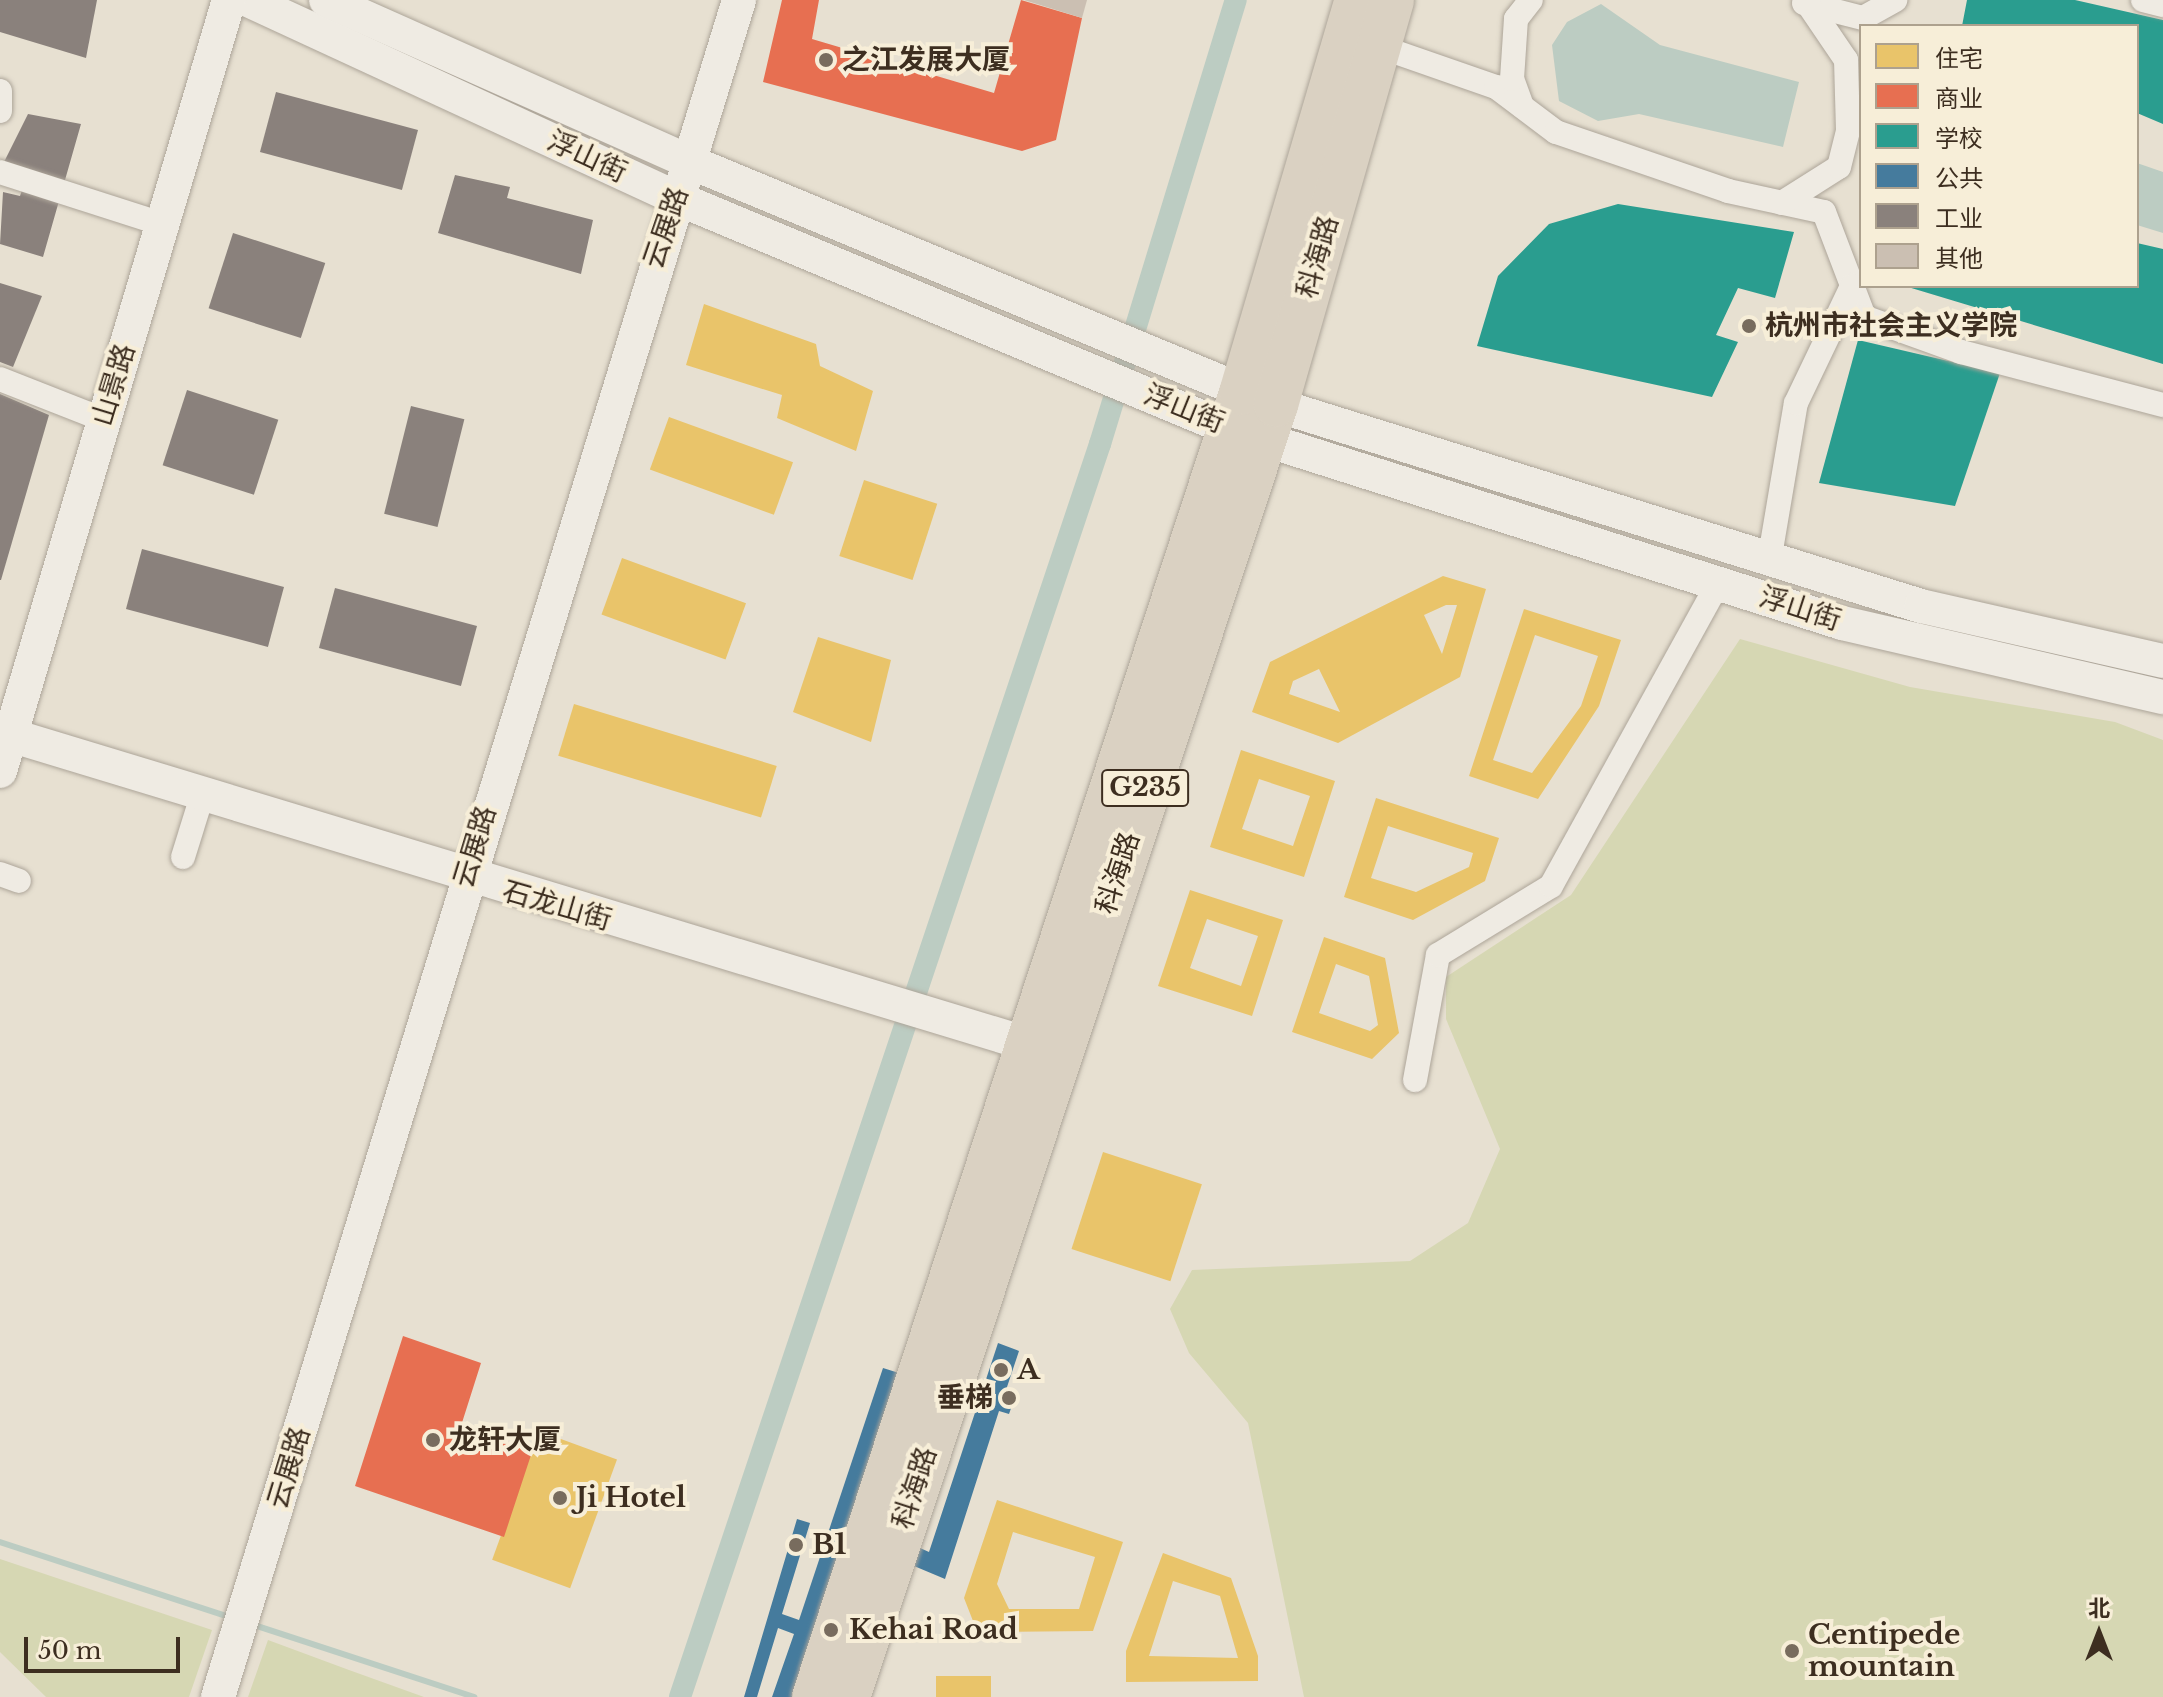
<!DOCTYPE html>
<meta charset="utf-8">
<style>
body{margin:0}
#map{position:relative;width:2163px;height:1697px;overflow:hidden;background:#e7e0d1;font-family:"Libre Baskerville","Noto Sans SC",serif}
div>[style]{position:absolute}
.green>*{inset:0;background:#d6d7b3}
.water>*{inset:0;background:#bcccc2}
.homes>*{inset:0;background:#e9c46a;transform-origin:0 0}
.shops>*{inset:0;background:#e76f51}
.schools>*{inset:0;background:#2a9d8f}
.public>*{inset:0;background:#457b9d}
.industry>*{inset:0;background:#8a817c;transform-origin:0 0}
.stream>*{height:6px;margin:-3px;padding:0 3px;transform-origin:3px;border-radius:3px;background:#bcccc2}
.canal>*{height:22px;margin:-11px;padding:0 11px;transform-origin:11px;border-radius:11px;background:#bcccc2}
.building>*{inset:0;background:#cbbfb2}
.roads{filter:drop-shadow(0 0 2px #ada599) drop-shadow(0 0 2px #ada599)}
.street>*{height:24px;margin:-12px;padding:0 12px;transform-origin:12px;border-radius:12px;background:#efebe3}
.secondary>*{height:34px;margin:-17px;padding:0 17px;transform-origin:17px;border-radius:17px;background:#efebe3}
.highway>*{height:44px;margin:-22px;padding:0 22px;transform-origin:22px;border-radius:22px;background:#dad1c2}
.dots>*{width:22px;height:22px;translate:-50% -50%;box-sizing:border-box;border:4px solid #f7eed8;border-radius:50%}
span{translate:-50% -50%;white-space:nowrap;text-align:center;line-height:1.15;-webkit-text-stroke:8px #f7eed8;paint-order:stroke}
.shield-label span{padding:2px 6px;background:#f7eed8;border:2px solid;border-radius:6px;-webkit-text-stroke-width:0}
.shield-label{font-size:26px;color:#3d2e20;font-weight:700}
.poi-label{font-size:28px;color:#3d2e20;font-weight:700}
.left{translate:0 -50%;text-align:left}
.right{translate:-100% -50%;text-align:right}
.street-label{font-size:28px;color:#3d2e20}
.legend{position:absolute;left:1859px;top:24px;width:280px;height:264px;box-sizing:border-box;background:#f7eed8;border:2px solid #ada18e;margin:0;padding:10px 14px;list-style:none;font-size:24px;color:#3d2e20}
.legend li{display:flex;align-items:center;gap:16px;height:40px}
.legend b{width:40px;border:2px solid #ada18e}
.north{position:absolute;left:2059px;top:1593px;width:80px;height:80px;-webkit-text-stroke:6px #f7eed8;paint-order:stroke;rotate:0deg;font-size:22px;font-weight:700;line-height:32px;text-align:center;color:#3d2e20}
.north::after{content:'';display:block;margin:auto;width:28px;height:36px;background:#3d2e20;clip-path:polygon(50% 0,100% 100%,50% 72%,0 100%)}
.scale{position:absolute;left:24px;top:1637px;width:156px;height:36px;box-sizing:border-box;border:4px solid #3d2e20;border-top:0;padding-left:10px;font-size:24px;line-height:28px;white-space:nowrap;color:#3d2e20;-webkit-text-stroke:6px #f7eed8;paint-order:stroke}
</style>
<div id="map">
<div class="green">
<div style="clip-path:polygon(1740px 639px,1910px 687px,2115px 722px,2163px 740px,2163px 1697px,1304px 1697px,1248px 1423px,1189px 1353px,1170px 1309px,1192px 1270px,1410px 1261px,1468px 1223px,1500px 1149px,1446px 1019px,1446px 977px,1571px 895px)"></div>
<div style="clip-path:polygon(0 1559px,212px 1630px,189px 1697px,46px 1697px,0 1652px)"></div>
<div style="clip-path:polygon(268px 1640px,349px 1670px,424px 1697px,248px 1697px)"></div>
</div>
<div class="water">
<div style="clip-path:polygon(1601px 4px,1660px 45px,1799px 82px,1783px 147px,1639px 114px,1598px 121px,1559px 101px,1552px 45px,1567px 22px)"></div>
<div style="clip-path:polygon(2137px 163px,2163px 172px,2163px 233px,2137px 225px)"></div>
</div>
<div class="homes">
<div style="clip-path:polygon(704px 304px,816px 344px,820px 366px,873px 391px,856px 451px,777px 418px,782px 395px,686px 365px)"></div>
<div style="left:669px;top:417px;width:132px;height:56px;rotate:20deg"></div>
<div style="left:864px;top:480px;width:77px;height:80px;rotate:18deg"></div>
<div style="left:622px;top:558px;width:132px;height:60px;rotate:20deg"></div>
<div style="clip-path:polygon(evenodd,1443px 576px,1486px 589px,1460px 677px,1338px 743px,1252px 712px,1270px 662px,1443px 576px,1446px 605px,1457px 605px,1442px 654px,1424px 615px,1446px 605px,1443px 576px,1319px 669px,1340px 712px,1289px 694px,1293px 681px,1319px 669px)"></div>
<div style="clip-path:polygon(evenodd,1524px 609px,1621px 640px,1599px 706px,1538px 799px,1469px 776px,1524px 609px,1535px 635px,1598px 656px,1581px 706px,1532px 773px,1493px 760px,1535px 635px)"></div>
<div style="clip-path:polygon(818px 637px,891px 660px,871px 742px,793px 712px)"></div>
<div style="left:574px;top:704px;width:212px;height:54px;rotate:17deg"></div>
<div style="clip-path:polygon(evenodd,1241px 750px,1335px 781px,1304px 877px,1210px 847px,1241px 750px,1259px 779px,1310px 796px,1293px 846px,1242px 829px,1259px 779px)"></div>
<div style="clip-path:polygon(evenodd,1376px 798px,1499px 838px,1485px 881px,1413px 920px,1344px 897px,1376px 798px,1388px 826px,1473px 853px,1469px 867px,1416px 892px,1371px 878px,1388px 826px)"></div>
<div style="clip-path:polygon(evenodd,1190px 890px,1283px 920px,1252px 1016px,1158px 986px,1190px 890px,1207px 919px,1258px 936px,1241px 986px,1190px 968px,1207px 919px)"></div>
<div style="clip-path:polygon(evenodd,1324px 937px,1385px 958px,1399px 1033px,1372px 1059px,1292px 1032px,1324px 937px,1336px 964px,1369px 976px,1378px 1025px,1370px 1031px,1319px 1013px,1336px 964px)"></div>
<div style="left:1103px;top:1152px;width:104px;height:102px;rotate:18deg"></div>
<div style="left:539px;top:1431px;width:83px;height:137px;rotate:20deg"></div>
<div style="clip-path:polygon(evenodd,997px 1500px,1123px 1542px,1093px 1631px,989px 1632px,973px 1621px,964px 1598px,997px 1500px,1013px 1532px,1095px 1557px,1079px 1609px,1009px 1609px,997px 1584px,1013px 1532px)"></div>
<div style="clip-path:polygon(evenodd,1163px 1553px,1231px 1578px,1258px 1656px,1258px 1681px,1126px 1682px,1126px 1651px,1163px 1553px,1173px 1581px,1220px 1596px,1238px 1658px,1149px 1656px,1173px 1581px)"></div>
<div style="left:936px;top:1676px;width:55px;height:22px"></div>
</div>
<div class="shops">
<div style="clip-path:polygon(782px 0,819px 0,812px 39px,994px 93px,1021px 0,1082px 18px,1056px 140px,1022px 151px,763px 82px)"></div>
<div style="clip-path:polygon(403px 1336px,481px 1363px,460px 1429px,532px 1452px,504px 1537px,355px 1486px)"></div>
</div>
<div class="schools">
<div style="clip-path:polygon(1967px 0,2075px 0,2163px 20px,2163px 124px,2137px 113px,2137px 26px,1962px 26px)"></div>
<div style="clip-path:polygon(1618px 204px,1794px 232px,1775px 298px,1738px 288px,1716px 335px,1738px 342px,1712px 397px,1477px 346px,1498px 276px,1549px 224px)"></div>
<div style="clip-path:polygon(2137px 243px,2163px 249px,2163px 364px,1908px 287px,2137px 286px)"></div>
<div style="clip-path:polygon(1858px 340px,2000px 373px,1955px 506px,1819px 483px)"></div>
</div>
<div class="public">
<div style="clip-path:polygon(998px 1343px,1019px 1351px,1006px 1390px,1016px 1394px,1009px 1414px,999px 1411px,945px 1579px,895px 1558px,848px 1697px,772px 1697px,794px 1634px,778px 1628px,757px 1697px,744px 1697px,797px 1519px,810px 1523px,782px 1614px,799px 1620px,883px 1368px,953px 1390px,902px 1540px,929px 1552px)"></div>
</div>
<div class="industry">
<div style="clip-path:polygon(0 0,97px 0,86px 58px,0 32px)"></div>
<div style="left:276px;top:92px;width:147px;height:62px;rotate:15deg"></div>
<div style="clip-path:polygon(28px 114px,81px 124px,43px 257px,0 244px,3px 192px,20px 196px,26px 178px,2px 166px)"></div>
<div style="clip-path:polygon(455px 175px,510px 187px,507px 198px,593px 220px,581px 274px,438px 233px)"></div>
<div style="left:233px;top:233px;width:97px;height:79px;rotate:18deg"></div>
<div style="clip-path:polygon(0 283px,42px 296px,13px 367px,0 362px)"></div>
<div style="left:187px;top:390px;width:96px;height:79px;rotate:18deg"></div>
<div style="clip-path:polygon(0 394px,49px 415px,1px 580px,0 580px)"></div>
<div style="left:411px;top:406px;width:55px;height:111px;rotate:14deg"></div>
<div style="left:142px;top:549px;width:147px;height:62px;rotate:15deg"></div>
<div style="left:335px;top:588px;width:147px;height:62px;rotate:15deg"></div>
</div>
<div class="stream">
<div style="left:0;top:1542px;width:244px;rotate:18.1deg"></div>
<div style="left:251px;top:1624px;width:235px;rotate:18.1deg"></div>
</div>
<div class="canal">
<div style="left:680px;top:1697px;width:1322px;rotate:-71.47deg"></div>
<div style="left:1100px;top:444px;width:464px;rotate:-73deg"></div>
</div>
<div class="building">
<div style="clip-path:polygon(1024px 0,1087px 0,1082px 18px)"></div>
</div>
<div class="roads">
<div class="street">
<div style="left:2143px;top:0;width:21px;rotate:14deg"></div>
<div style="left:1804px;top:3px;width:61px;rotate:14.3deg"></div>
<div style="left:1863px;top:18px;width:37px;rotate:-29deg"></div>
<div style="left:1378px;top:46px;width:125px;rotate:19.2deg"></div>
<div style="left:1496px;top:87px;width:75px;rotate:36.9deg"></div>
<div style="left:1556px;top:132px;width:182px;rotate:18.9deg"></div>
<div style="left:1728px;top:191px;width:98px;rotate:12.3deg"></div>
<div style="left:1824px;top:212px;width:112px;rotate:69.1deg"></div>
<div style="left:1864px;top:317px;width:103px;rotate:19.8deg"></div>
<div style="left:1961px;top:352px;width:209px;rotate:14.7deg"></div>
<div style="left:0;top:91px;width:20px;rotate:90deg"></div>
<div style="left:1522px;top:106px;width:29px;rotate:-110deg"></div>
<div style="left:1512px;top:79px;width:60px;rotate:-86.2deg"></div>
<div style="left:1516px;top:19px;width:24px;rotate:-52deg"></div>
<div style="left:0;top:172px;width:170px;rotate:17.8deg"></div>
<div style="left:1782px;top:203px;width:67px;rotate:-32.3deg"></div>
<div style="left:1839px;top:167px;width:37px;rotate:-76deg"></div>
<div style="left:1848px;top:131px;width:71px;rotate:-91.6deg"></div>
<div style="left:1846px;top:60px;width:68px;rotate:-124.2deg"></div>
<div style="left:0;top:379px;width:112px;rotate:21.5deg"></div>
<div style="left:1770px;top:556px;width:155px;rotate:-80.4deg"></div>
<div style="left:1796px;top:403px;width:130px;rotate:-64.4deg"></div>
<div style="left:183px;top:857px;width:64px;rotate:-72.7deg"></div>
<div style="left:0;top:874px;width:20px;rotate:20deg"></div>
<div style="left:1415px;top:1080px;width:127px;rotate:-79.6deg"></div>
<div style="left:1438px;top:955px;width:132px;rotate:-31.4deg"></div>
<div style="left:1551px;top:886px;width:347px;rotate:-61.1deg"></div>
</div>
<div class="secondary">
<div style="left:248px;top:0;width:469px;rotate:24.8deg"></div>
<div style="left:674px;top:197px;width:597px;rotate:22.66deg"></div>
<div style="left:1225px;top:427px;width:647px;rotate:17.62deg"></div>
<div style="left:1842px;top:623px;width:329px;rotate:13deg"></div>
<div style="left:326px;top:0;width:398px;rotate:24deg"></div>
<div style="left:690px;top:162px;width:634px;rotate:22.52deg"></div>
<div style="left:1276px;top:405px;width:676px;rotate:17.31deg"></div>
<div style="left:1921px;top:606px;width:248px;rotate:12.8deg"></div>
<div style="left:0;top:732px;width:1071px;rotate:16.88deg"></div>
<div style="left:0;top:771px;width:804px;rotate:-73.46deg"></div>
<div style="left:218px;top:1697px;width:1775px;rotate:-72.93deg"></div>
</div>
<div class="highway">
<div style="left:814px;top:1697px;width:1372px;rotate:-71.87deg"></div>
<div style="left:1241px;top:393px;width:410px;rotate:-73.6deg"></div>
<div style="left:848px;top:1697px;width:1361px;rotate:-71.67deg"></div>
<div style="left:1276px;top:405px;width:421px;rotate:-74deg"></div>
</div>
</div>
<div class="dots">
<div style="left:826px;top:60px;background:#786c5e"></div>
<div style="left:1749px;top:326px;background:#786c5e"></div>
<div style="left:1001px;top:1370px;background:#786c5e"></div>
<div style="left:1009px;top:1398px;background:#786c5e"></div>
<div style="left:433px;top:1440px;background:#786c5e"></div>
<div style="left:560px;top:1498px;background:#786c5e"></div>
<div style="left:796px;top:1545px;background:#786c5e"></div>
<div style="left:831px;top:1630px;background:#786c5e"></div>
<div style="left:1792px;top:1651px;background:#786c5e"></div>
</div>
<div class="shield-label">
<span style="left:1145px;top:788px">G235</span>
</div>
<div class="poi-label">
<span class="left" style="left:842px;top:60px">之江发展大厦</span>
<span class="left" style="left:1765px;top:326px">杭州市社会主义学院</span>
<span class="left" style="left:1017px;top:1370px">A</span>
<span class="right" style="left:993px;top:1398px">垂梯</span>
<span class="left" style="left:449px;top:1440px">龙轩大厦</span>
<span class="left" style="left:576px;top:1498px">Ji Hotel</span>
<span class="left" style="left:812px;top:1545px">B1</span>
<span class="left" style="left:849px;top:1630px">Kehai Road</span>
<span class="left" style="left:1808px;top:1651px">Centipede<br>mountain</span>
</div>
<div class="street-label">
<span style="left:587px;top:157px;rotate:25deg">浮山街</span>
<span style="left:666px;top:228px;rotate:-71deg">云展路</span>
<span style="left:1318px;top:257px;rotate:-74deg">科海路</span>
<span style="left:114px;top:385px;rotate:-73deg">山景路</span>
<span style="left:1184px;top:409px;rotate:22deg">浮山街</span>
<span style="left:1800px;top:609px;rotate:18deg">浮山街</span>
<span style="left:475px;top:847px;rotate:-73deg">云展路</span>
<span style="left:1118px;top:873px;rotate:-72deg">科海路</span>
<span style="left:557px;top:906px;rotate:16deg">石龙山街</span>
<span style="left:289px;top:1468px;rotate:-73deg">云展路</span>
<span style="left:915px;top:1488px;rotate:-72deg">科海路</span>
</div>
<ul class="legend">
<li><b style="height:22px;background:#e9c46a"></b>住宅</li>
<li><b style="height:22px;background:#e76f51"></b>商业</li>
<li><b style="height:22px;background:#2a9d8f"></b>学校</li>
<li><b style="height:22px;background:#457b9d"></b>公共</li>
<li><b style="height:22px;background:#8a817c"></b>工业</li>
<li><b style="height:22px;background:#cbbfb2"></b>其他</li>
</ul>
<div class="north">北</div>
<div class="scale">50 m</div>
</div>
